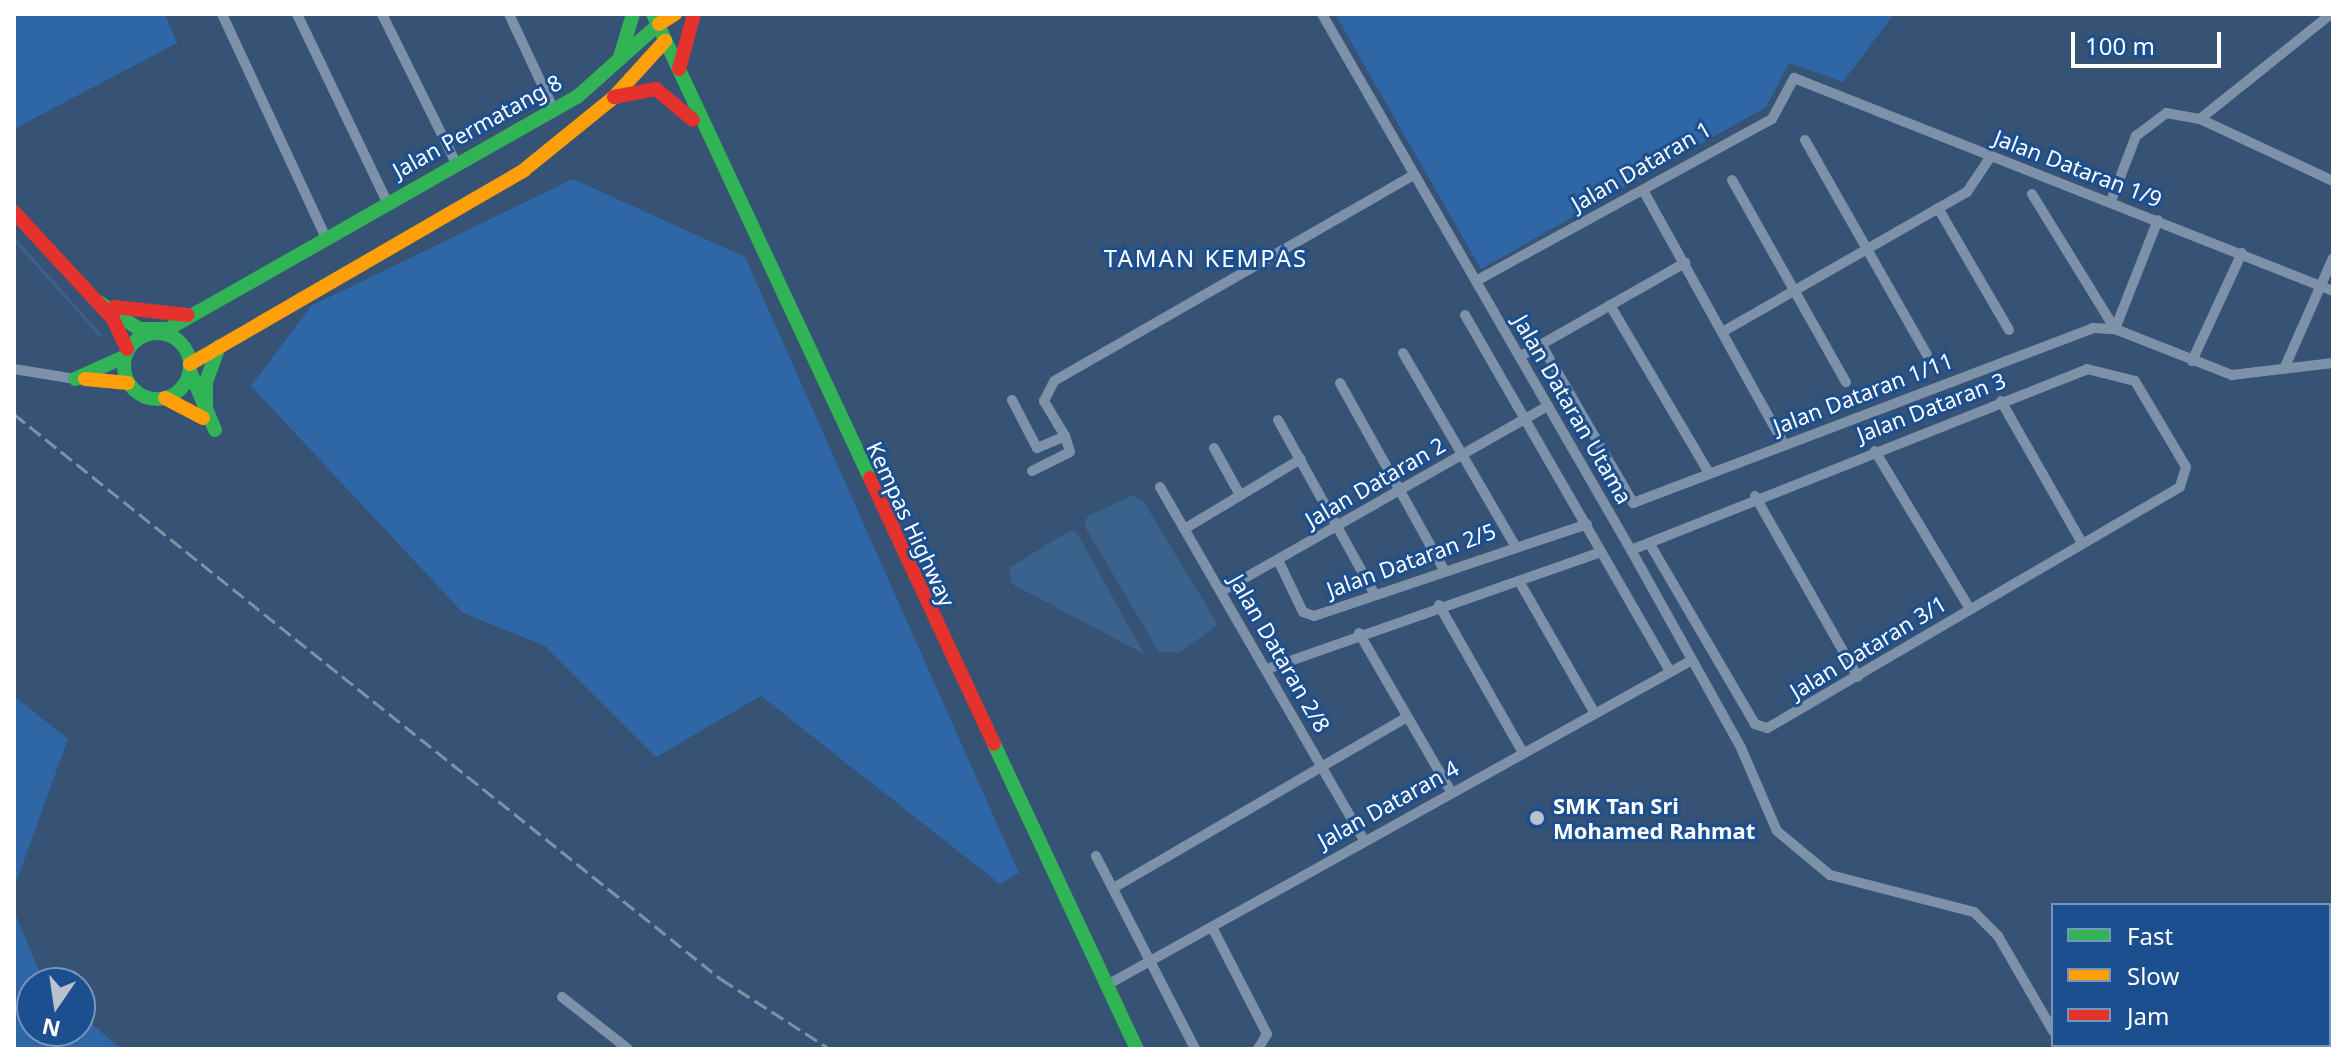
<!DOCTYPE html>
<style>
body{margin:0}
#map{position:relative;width:2347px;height:1063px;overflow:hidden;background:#365274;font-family:"Noto Sans",sans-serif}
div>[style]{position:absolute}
.green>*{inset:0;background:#2f66a5}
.water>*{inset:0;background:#3b618d}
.stream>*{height:3px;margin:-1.5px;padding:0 1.5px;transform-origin:1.5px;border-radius:1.5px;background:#3b618d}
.street>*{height:10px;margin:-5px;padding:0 5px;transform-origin:5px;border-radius:5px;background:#7d92a8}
.fast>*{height:14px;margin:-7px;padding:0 7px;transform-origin:7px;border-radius:7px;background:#30b455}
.fast>.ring{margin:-7px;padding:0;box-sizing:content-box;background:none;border:14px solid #30b455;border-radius:50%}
.slow>*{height:14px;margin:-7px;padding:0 7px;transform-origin:7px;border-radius:7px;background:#ff9f0a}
.jam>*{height:14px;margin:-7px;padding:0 7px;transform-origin:7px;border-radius:7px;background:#e5322d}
.rail>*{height:3px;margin-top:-1.5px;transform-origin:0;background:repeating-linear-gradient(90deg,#7e92a7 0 14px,transparent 0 20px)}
.dots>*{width:22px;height:22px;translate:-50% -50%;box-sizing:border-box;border:4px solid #1b4f8f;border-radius:50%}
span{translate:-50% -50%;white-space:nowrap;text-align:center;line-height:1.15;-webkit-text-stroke:6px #1b4f8f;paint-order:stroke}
.street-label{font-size:22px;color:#fff}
.poi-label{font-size:22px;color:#fff;font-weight:700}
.left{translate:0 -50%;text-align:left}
.neighbourhood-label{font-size:24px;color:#fff;letter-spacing:2px}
.frame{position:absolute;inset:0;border:16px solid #fff;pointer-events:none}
.legend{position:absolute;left:2051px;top:903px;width:280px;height:144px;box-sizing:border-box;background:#1b4f8f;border:2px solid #7695bc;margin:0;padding:10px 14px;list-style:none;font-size:24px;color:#fff}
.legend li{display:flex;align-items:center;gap:16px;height:40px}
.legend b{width:40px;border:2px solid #7695bc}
.north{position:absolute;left:16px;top:967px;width:80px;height:80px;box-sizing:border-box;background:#1b4f8f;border:2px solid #7695bc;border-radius:50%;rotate:193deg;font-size:22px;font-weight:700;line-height:32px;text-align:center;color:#fff}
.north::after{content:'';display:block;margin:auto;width:28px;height:36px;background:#b9c2ce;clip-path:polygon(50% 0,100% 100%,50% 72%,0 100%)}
.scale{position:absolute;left:2071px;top:32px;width:150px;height:36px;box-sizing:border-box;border:4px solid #fff;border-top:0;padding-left:10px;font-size:24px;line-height:28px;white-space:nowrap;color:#fff;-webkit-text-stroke:6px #1b4f8f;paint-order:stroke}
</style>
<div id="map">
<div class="green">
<div style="clip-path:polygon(14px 14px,165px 14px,177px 43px,14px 129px)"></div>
<div style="clip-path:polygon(1335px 14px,1894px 14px,1843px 82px,1789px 63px,1766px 107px,1481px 269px)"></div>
<div style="clip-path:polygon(573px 179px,745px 257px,1019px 873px,1000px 884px,761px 696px,656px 757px,545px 646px,463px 613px,251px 386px,311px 306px)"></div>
<div style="clip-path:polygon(14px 696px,68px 739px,14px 888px)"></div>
<div style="clip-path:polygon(14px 911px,44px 983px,32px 983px,32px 1031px,80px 1031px,80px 1014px,121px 1049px,14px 1049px)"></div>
<div style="clip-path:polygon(2333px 954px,2333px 1049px,2304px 1049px,2329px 1045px)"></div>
</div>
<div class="water">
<div style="clip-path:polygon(1132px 495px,1144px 502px,1218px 625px,1179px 653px,1159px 652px,1085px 527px,1087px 517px)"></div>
<div style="clip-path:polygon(1069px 531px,1077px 533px,1144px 654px,1012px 584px,1009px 568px)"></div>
</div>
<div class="stream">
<div style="left:14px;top:239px;width:129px;rotate:48.1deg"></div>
</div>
<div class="street">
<div style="left:222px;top:14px;width:245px;rotate:65.1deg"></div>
<div style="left:297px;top:14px;width:206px;rotate:64.4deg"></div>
<div style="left:382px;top:14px;width:164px;rotate:63.6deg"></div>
<div style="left:509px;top:14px;width:104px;rotate:64.9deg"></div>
<div style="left:1322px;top:14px;width:619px;rotate:60.04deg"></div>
<div style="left:1631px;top:550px;width:227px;rotate:60.9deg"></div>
<div style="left:1741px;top:748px;width:90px;rotate:66.6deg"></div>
<div style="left:1777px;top:831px;width:69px;rotate:39.7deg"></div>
<div style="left:1830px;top:875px;width:149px;rotate:14.4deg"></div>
<div style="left:1974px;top:912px;width:34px;rotate:45deg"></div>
<div style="left:1998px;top:936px;width:110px;rotate:59.9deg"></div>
<div style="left:2200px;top:119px;width:168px;rotate:-38.7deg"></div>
<div style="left:1805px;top:140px;width:255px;rotate:60.4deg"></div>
<div style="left:1732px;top:180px;width:232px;rotate:60.6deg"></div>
<div style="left:1643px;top:190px;width:291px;rotate:61deg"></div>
<div style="left:2032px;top:194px;width:158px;rotate:58.4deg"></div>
<div style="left:2111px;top:201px;width:70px;rotate:-69deg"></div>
<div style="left:2136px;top:136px;width:38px;rotate:-37deg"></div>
<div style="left:2166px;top:113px;width:35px;rotate:10deg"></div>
<div style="left:2200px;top:119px;width:147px;rotate:25deg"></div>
<div style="left:1938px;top:208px;width:141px;rotate:59.8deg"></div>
<div style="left:1476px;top:281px;width:337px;rotate:-28.7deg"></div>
<div style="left:1772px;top:119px;width:47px;rotate:-61.8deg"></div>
<div style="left:1794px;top:78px;width:580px;rotate:21.56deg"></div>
<div style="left:1610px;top:305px;width:195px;rotate:59.5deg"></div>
<div style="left:1465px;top:315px;width:407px;rotate:60.1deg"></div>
<div style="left:2115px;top:329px;width:117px;rotate:-68.5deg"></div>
<div style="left:1724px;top:331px;width:280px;rotate:-29.8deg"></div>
<div style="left:1967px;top:192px;width:43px;rotate:-56.3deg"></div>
<div style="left:1541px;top:344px;width:184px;rotate:59.9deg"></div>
<div style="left:1633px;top:503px;width:492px;rotate:-20.8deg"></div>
<div style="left:2093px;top:328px;width:22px;rotate:3deg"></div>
<div style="left:2115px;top:329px;width:126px;rotate:21.5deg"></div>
<div style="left:2232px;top:375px;width:102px;rotate:-6.8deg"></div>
<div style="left:1403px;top:353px;width:221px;rotate:59.8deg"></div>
<div style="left:1521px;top:356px;width:189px;rotate:-29.6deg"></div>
<div style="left:2192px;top:361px;width:119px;rotate:-65.2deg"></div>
<div style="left:14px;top:369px;width:62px;rotate:9.3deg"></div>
<div style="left:2284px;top:369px;width:121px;rotate:-66.2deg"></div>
<div style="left:1340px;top:383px;width:212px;rotate:60.9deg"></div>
<div style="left:1012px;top:400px;width:54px;rotate:62.5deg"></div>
<div style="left:1037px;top:448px;width:30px;rotate:-23deg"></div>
<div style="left:1065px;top:436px;width:41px;rotate:-121deg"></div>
<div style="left:1044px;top:401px;width:22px;rotate:-63deg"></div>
<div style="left:1054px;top:381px;width:414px;rotate:-29.8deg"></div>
<div style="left:2001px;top:401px;width:163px;rotate:60.3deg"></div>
<div style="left:1278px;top:420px;width:198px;rotate:61deg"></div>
<div style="left:1214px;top:448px;width:54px;rotate:61deg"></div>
<div style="left:1875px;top:451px;width:184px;rotate:59deg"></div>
<div style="left:1032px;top:471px;width:42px;rotate:-26.6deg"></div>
<div style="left:1070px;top:452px;width:17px;rotate:-107deg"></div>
<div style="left:1160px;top:487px;width:406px;rotate:60deg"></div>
<div style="left:1755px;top:496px;width:208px;rotate:60.4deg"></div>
<div style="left:1186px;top:528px;width:134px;rotate:-31deg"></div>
<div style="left:1631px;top:550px;width:491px;rotate:-21.6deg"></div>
<div style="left:2087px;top:369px;width:49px;rotate:14deg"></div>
<div style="left:2135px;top:381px;width:100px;rotate:59.3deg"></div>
<div style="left:2186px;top:467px;width:21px;rotate:107deg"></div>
<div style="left:2180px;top:487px;width:478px;rotate:149.7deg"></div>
<div style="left:1767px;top:728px;width:13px;rotate:-162deg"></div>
<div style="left:1755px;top:724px;width:208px;rotate:-120.3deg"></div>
<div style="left:1279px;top:562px;width:55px;rotate:64.4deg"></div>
<div style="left:1303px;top:612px;width:12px;rotate:20deg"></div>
<div style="left:1314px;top:616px;width:288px;rotate:-18.6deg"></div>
<div style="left:1519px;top:581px;width:151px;rotate:60.2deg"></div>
<div style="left:1222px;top:591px;width:375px;rotate:-29.6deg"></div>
<div style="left:1439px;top:605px;width:168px;rotate:60.4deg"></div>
<div style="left:1359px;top:633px;width:184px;rotate:59.9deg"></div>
<div style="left:1267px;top:669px;width:354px;rotate:-19.3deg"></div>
<div style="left:1096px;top:856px;width:217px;rotate:62.8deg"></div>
<div style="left:1115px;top:887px;width:338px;rotate:-30.2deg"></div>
<div style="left:1213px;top:929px;width:118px;rotate:62.8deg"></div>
<div style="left:1267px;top:1034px;width:17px;rotate:121deg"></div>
<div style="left:1107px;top:985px;width:667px;rotate:-29.06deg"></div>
<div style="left:562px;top:997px;width:84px;rotate:38.2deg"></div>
<div style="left:2064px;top:1045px;width:5px;rotate:53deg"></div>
</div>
<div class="fast">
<div style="left:653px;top:14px;width:512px;rotate:64.94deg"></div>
<div style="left:620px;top:57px;width:45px;rotate:-73.2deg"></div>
<div style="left:99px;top:302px;width:48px;rotate:34deg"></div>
<div style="left:139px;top:329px;width:29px"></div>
<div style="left:168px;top:329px;width:470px;rotate:-29.6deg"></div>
<div style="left:577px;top:97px;width:110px;rotate:-41.7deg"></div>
<div class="ring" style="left:124px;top:333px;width:52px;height:52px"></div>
<div style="left:190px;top:371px;width:64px;rotate:67deg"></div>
<div style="left:75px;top:379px;width:54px;rotate:-24.2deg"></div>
<div style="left:206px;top:415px;width:33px;rotate:-90deg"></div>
<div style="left:206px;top:382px;width:38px;rotate:-70deg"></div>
<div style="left:994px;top:744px;width:337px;rotate:64.9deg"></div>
</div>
<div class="slow">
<div style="left:659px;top:24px;width:19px;rotate:-32deg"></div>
<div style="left:190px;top:364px;width:386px;rotate:-30.1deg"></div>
<div style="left:524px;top:170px;width:116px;rotate:-39deg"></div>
<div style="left:614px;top:97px;width:76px;rotate:-47.7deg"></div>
<div style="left:85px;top:379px;width:43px;rotate:5.3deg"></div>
<div style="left:165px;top:398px;width:43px;rotate:27.8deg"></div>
</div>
<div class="jam">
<div style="left:679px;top:69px;width:57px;rotate:-74.7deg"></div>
<div style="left:614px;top:97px;width:43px;rotate:-10.8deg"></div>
<div style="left:656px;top:89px;width:48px;rotate:40deg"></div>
<div style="left:14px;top:212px;width:146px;rotate:47.2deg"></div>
<div style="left:113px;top:319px;width:33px;rotate:65deg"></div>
<div style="left:114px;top:307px;width:74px;rotate:6.2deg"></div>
<div style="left:870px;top:478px;width:293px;rotate:65deg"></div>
</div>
<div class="rail">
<div style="left:14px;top:414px;width:905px;rotate:38.63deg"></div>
<div style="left:721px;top:979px;width:130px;rotate:32.7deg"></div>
</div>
<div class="dots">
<div style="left:1537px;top:818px;background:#b9c2ce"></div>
</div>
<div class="street-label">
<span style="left:477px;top:126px;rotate:-29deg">Jalan Permatang 8</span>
<span style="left:1641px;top:166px;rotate:-30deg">Jalan Dataran 1</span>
<span style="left:2078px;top:168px;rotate:21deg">Jalan Dataran 1/9</span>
<span style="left:1863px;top:393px;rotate:-21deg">Jalan Dataran 1/11</span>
<span style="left:1931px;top:407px;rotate:-21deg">Jalan Dataran 3</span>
<span style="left:1573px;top:409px;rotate:60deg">Jalan Dataran Utama</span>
<span style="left:1375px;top:482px;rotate:-30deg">Jalan Dataran 2</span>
<span style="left:911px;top:524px;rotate:65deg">Kempas Highway</span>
<span style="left:1411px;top:560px;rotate:-20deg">Jalan Dataran 2/5</span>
<span style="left:1868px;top:647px;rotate:-31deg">Jalan Dataran 3/1</span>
<span style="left:1280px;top:653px;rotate:60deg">Jalan Dataran 2/8</span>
<span style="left:1388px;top:804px;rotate:-29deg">Jalan Dataran 4</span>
</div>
<div class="poi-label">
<span class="left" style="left:1553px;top:818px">SMK Tan Sri<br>Mohamed Rahmat</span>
</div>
<div class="neighbourhood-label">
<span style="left:1206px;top:258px">TAMAN KEMPAS</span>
</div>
<div class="frame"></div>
<ul class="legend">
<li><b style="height:10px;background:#30b455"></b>Fast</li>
<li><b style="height:10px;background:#ff9f0a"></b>Slow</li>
<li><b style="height:10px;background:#e5322d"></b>Jam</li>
</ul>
<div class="north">N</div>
<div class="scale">100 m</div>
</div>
